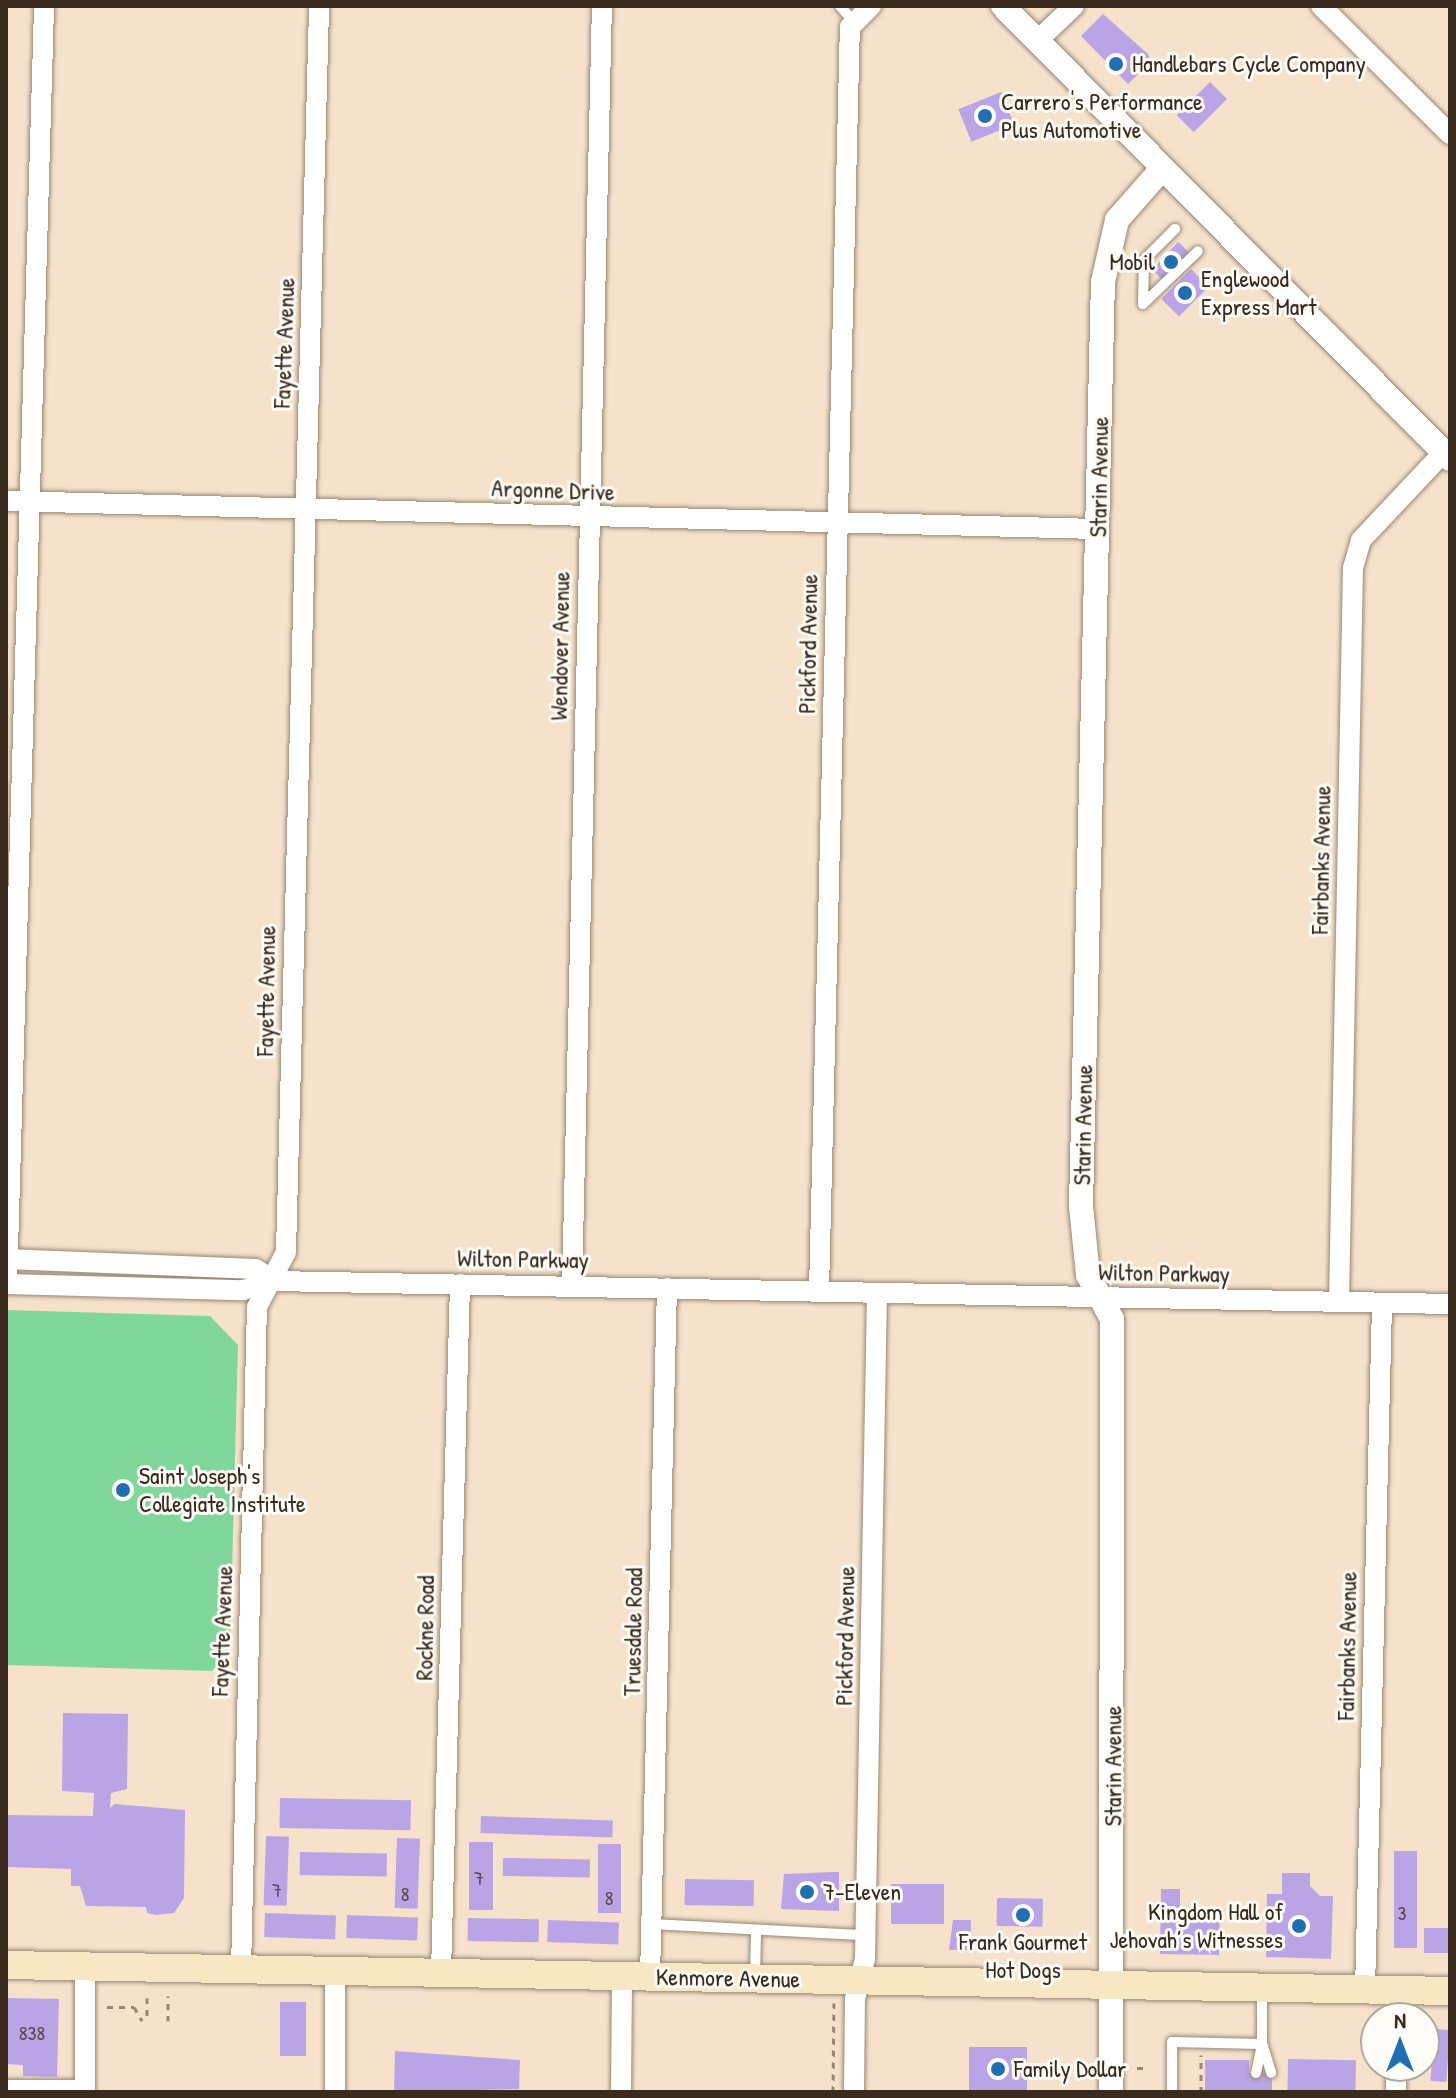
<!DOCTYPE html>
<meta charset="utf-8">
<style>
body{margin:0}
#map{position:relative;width:1456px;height:2098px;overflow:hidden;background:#f6e2cb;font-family:"Patrick Hand",sans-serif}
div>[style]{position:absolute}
.green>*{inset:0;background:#80d79c}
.building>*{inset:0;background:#baa4e6;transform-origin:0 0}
.path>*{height:3px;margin-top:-1.5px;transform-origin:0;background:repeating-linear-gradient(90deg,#988674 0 6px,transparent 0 12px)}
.roads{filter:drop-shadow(0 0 2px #988674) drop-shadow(0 0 2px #988674)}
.service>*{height:10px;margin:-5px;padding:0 5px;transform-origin:5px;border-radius:5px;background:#fff}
.minor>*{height:20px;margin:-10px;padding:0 10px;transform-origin:10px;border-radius:10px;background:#fff}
.tertiary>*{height:24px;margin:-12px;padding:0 12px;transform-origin:12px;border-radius:12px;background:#fff}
.secondary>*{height:28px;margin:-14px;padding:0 14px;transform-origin:14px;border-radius:14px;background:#f7e8c3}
.dots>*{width:22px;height:22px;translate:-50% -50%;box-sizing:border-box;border:4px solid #fdfcf7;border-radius:50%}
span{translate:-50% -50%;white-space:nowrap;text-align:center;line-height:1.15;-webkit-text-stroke:6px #fdfcf7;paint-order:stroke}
.number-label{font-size:20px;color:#5b4850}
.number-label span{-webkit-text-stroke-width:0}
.poi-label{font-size:24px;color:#3b2a1e}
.left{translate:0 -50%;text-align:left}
.right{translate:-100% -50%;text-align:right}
.street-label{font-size:24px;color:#3b2a1e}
.frame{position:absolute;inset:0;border:8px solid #3b2a1e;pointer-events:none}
.north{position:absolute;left:1360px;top:2002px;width:80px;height:80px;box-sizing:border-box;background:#fdfcf7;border:2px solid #afa8a0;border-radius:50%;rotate:0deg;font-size:22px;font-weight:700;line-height:32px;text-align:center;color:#3b2a1e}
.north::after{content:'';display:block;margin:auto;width:28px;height:36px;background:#1f6fb2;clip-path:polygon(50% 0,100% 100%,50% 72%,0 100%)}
</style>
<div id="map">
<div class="green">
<div style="clip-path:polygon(6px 1310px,210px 1316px,238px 1345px,230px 1648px,212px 1671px,6px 1665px)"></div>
</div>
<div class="building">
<div style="clip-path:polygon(1103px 14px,1148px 54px,1151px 62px,1128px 84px,1081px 36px)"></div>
<div style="left:1210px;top:82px;width:24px;height:47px;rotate:45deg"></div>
<div style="left:1001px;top:92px;width:35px;height:46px;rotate:68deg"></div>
<div style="left:1178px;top:242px;width:19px;height:38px;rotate:43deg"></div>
<div style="left:1191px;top:269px;width:25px;height:42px;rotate:45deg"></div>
<div style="clip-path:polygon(63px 1713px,128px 1714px,127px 1789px,111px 1793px,110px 1808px,115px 1804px,185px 1810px,184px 1898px,174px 1913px,156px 1915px,147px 1913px,146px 1907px,86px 1906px,80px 1886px,71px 1886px,71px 1869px,6px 1867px,6px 1815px,93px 1816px,94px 1793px,62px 1791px)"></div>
<div style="left:280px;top:1798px;width:131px;height:30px;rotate:1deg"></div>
<div style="left:481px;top:1816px;width:132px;height:17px;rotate:2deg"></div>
<div style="left:266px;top:1836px;width:23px;height:69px;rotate:2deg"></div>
<div style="left:397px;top:1838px;width:23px;height:70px;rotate:2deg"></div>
<div style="left:469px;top:1842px;width:24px;height:68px"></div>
<div style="left:598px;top:1844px;width:23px;height:69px"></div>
<div style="left:1394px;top:1851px;width:23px;height:97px"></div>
<div style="left:300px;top:1852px;width:87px;height:23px;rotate:1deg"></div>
<div style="left:503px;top:1858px;width:87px;height:18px;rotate:1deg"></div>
<div style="clip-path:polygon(833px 1872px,839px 1872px,839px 1911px,781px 1909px,784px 1874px)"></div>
<div style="clip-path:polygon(1282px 1873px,1310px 1873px,1310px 1886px,1320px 1896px,1333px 1896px,1331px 1959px,1266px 1957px,1267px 1894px,1282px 1894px)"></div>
<div style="left:685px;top:1879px;width:69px;height:26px;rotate:1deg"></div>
<div style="left:891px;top:1884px;width:53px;height:40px"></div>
<div style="clip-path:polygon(1161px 1889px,1180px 1889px,1180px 1913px,1220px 1913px,1219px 1955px,1160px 1954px)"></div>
<div style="left:997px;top:1898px;width:46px;height:28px;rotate:1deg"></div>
<div style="left:265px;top:1913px;width:71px;height:24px;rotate:2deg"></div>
<div style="left:347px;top:1915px;width:71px;height:23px;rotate:2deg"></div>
<div style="left:468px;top:1918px;width:71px;height:23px;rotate:1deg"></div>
<div style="left:548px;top:1920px;width:71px;height:22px;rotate:2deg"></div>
<div style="clip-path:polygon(953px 1920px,971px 1920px,970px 1950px,949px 1950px)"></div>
<div style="left:1424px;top:1928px;width:26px;height:25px"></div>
<div style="clip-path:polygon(6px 1998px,59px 1999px,57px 2077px,23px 2076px,23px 2065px,6px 2064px)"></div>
<div style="left:280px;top:2002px;width:26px;height:54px"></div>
<div style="left:1434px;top:2029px;width:16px;height:52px;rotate:4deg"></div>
<div style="left:969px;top:2047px;width:58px;height:45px"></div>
<div style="clip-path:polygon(395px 2051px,520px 2060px,519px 2089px,394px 2092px)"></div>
<div style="left:1288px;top:2059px;width:68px;height:33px;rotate:1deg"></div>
<div style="clip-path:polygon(1205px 2060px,1249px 2060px,1249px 2073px,1272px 2073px,1272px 2092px,1205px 2092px)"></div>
</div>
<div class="path">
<div style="left:147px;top:1998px;width:23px;rotate:90deg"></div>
<div style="left:107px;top:2007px;width:27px"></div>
<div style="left:134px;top:2007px;width:16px;rotate:60deg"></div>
<div style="left:168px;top:2021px;width:25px;rotate:-90deg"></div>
<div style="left:1424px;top:2045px;width:5px"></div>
<div style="left:1416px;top:2067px;width:13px"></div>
<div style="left:1137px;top:2068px;width:12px"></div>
<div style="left:833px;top:2092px;width:89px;rotate:-89.4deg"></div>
<div style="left:1201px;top:2092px;width:37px;rotate:-90deg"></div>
</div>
<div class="roads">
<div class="service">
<div style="left:840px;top:6px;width:21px;rotate:49deg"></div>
<div style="left:1143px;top:304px;width:44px;rotate:-88.7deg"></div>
<div style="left:1144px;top:260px;width:44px;rotate:-45deg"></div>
<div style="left:1143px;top:304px;width:76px;rotate:-43.9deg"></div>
<div style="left:652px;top:1924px;width:213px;rotate:3deg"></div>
<div style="left:755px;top:1975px;width:42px;rotate:-88.6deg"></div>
<div style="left:1263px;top:2046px;width:28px;rotate:73deg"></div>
<div style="left:1256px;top:2073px;width:30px;rotate:-78deg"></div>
<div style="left:1262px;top:2044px;width:54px;rotate:-90deg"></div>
<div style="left:6px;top:2085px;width:79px"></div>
<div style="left:1172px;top:2092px;width:50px;rotate:-90deg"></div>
<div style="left:1172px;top:2042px;width:90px;rotate:1.3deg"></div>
</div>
<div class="minor">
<div style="left:1321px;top:6px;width:182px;rotate:44.8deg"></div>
<div style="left:1037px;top:41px;width:51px;rotate:-43.4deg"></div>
<div style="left:6px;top:501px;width:1092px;rotate:1.47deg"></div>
<div style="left:6px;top:1259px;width:250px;rotate:2.3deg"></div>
<div style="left:256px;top:1269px;width:22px;rotate:34deg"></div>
<div style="left:6px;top:1284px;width:237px;rotate:1.5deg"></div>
<div style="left:243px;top:1290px;width:32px;rotate:-16deg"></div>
<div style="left:274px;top:1281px;width:1176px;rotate:1.12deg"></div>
<div style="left:7px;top:1284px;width:1279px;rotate:-88.34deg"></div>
<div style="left:572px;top:1286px;width:1280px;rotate:-88.66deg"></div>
<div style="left:819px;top:1291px;width:1264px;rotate:-88.6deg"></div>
<div style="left:850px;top:27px;width:30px;rotate:-45deg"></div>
<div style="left:1339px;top:1302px;width:734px;rotate:-88.91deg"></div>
<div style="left:1353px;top:568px;width:29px;rotate:-74deg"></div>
<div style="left:1361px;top:540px;width:120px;rotate:-46.7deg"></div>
<div style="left:241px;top:1969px;width:662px;rotate:-88.62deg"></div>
<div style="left:257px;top:1307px;width:62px;rotate:-62.2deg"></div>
<div style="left:286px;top:1252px;width:1246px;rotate:-88.48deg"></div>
<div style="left:441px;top:1973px;width:689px;rotate:-88.42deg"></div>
<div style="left:650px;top:1977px;width:689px;rotate:-88.59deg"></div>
<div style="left:1365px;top:1990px;width:687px;rotate:-88.58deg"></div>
<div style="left:1397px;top:2018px;width:28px;rotate:-88deg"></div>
<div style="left:85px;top:2092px;width:126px;rotate:-90deg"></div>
<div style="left:335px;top:2092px;width:121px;rotate:-90deg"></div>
<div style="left:621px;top:2092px;width:116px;rotate:-89.5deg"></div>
<div style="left:854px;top:2092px;width:93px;rotate:-89.4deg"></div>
<div style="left:855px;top:1999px;width:41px;rotate:-76deg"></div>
<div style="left:865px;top:1959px;width:666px;rotate:-88.97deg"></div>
<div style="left:1396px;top:2092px;width:26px;rotate:-90deg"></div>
</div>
<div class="tertiary">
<div style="left:1003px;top:6px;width:636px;rotate:45.38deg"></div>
<div style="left:1111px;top:2092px;width:773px;rotate:-89.93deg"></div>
<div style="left:1112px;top:1319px;width:50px;rotate:-118.6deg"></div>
<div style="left:1088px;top:1275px;width:69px;rotate:-95.8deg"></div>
<div style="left:1081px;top:1206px;width:924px;rotate:-88.64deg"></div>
<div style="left:1103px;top:282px;width:64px;rotate:-77.3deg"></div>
<div style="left:1117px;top:220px;width:67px;rotate:-48.7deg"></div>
</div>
<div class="secondary">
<div style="left:6px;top:1965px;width:1444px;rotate:1.03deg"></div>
</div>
</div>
<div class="dots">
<div style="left:1116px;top:64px;background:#1f6fb2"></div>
<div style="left:985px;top:116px;background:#1f6fb2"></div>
<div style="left:1171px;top:262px;background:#1f6fb2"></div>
<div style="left:1185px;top:293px;background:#1f6fb2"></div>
<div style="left:123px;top:1490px;background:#1f6fb2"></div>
<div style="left:807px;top:1892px;background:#1f6fb2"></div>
<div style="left:1023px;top:1915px;background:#1f6fb2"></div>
<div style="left:1299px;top:1926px;background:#1f6fb2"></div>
<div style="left:998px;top:2069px;background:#1f6fb2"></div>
</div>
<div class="number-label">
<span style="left:479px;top:1877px">7</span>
<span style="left:277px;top:1889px">7</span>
<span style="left:405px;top:1893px">8</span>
<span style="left:609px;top:1897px">8</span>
<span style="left:1402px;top:1912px">3</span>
<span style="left:32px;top:2032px">838</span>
</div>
<div class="poi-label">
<span class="left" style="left:1132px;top:64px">Handlebars Cycle Company</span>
<span class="left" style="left:1001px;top:116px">Carrero's Performance<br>Plus Automotive</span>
<span class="right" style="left:1155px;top:262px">Mobil</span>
<span class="left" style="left:1201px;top:293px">Englewood<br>Express Mart</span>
<span class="left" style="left:139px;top:1490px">Saint Joseph's<br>Collegiate Institute</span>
<span class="left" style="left:823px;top:1892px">7-Eleven</span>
<span class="right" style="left:1283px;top:1926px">Kingdom Hall of<br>Jehovah’s Witnesses</span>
<span style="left:1023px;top:1956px">Frank Gourmet<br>Hot Dogs</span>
<span class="left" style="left:1014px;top:2069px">Family Dollar</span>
</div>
<div class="street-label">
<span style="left:284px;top:343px;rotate:-88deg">Fayette Avenue</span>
<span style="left:1099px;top:477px;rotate:-89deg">Starin Avenue</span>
<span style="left:553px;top:490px;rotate:2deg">Argonne Drive</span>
<span style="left:808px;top:644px;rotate:-89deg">Pickford Avenue</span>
<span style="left:560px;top:646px;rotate:-89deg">Wendover Avenue</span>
<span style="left:1321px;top:860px;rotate:-89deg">Fairbanks Avenue</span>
<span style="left:266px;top:991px;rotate:-89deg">Fayette Avenue</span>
<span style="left:1083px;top:1125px;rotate:-89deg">Starin Avenue</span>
<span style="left:523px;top:1259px;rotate:1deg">Wilton Parkway</span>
<span style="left:1164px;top:1273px;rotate:1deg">Wilton Parkway</span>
<span style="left:425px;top:1628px;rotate:-89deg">Rockne Road</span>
<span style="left:222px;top:1631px;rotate:-88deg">Fayette Avenue</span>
<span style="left:633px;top:1632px;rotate:-89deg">Truesdale Road</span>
<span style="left:845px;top:1636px;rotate:-89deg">Pickford Avenue</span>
<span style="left:1347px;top:1646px;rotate:-89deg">Fairbanks Avenue</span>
<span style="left:1113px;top:1766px;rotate:-90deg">Starin Avenue</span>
<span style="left:728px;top:1978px;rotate:1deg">Kenmore Avenue</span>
</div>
<div class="frame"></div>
<div class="north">N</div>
</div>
